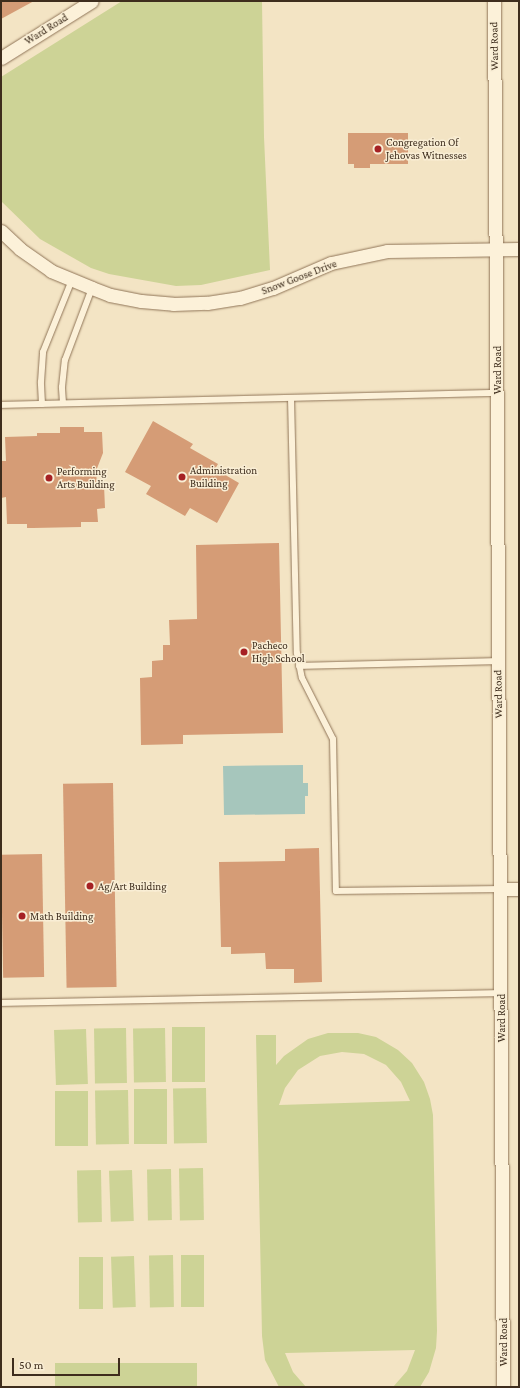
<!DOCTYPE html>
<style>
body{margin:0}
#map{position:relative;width:520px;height:1388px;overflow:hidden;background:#f3e4c4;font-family:"Crimson Pro",serif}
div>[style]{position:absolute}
.green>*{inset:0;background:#cdd396;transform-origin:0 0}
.water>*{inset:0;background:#a6c6bc}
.building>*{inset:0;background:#d59c76;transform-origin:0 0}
.roads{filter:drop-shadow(0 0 1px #907558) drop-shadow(0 0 1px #907558)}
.service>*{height:6px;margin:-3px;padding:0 3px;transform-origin:3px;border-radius:3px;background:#fcf1d9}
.minor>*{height:13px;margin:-6.5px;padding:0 6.5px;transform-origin:6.5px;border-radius:6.5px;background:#fcf1d9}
.dots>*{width:11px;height:11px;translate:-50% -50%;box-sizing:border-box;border:2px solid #f9eed5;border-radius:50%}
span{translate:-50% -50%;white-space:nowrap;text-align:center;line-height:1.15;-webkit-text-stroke:3px #f9eed5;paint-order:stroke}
.street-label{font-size:11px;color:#3e2d1d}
.poi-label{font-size:11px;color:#3e2d1d}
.left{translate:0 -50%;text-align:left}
.frame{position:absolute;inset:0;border:2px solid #3e2d1d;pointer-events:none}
.scale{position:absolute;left:12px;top:1358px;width:108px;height:18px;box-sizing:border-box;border:2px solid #3e2d1d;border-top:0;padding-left:5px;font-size:12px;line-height:14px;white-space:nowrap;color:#3e2d1d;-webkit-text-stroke:3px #f9eed5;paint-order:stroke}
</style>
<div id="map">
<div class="green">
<div style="clip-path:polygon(122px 1px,262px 1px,264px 137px,270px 270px,201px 285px,176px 286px,109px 274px,91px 268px,40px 239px,1px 201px,1px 77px)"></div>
<div style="left:172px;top:1027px;width:33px;height:55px"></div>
<div style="left:126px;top:1028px;width:55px;height:32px;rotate:89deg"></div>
<div style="left:165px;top:1028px;width:54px;height:32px;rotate:89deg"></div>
<div style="left:86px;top:1029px;width:55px;height:32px;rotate:88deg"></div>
<div style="clip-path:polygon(evenodd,328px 1033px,358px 1033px,376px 1037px,398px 1050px,412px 1063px,424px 1082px,430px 1099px,433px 1115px,437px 1331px,436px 1348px,429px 1372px,420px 1387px,393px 1387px,407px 1371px,415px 1350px,285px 1353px,293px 1372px,306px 1387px,279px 1387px,265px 1360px,262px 1336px,256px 1035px,276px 1035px,276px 1065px,284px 1056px,308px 1039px,328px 1033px,342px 1052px,364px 1054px,386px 1065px,401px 1082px,410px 1101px,279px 1105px,285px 1088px,298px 1070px,320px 1056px,342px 1052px)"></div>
<div style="left:206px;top:1088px;width:55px;height:33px;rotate:89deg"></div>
<div style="left:134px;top:1089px;width:33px;height:55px"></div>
<div style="left:128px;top:1090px;width:54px;height:33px;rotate:89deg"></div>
<div style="left:55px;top:1091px;width:33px;height:55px"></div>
<div style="left:203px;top:1168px;width:52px;height:24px;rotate:89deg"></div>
<div style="left:171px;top:1169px;width:51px;height:24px;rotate:89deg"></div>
<div style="left:101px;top:1170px;width:52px;height:24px;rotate:89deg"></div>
<div style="left:132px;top:1170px;width:51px;height:23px;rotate:88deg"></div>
<div style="left:173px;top:1255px;width:52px;height:24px;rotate:89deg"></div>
<div style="left:181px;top:1255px;width:23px;height:52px"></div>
<div style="left:134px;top:1256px;width:51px;height:23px;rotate:88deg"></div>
<div style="left:79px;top:1257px;width:24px;height:52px"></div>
<div style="left:197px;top:1363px;width:24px;height:142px;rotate:90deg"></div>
</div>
<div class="water">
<div style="clip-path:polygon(303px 765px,303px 783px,308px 783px,308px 796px,305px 796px,305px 814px,224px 815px,223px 766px)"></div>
</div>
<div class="building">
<div style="clip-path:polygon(1px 1px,34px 1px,1px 19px)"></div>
<div style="clip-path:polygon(348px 133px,408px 133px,408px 164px,370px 164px,370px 168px,354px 168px,354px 164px,348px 164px)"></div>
<div style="clip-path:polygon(153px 421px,193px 444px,190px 448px,218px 464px,215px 469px,239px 483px,217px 523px,190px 508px,185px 516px,146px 494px,151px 486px,125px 472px)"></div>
<div style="clip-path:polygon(60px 427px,84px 427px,84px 432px,102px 432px,103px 453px,96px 471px,97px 485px,104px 485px,105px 508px,97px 509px,98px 522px,81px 522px,81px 527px,33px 528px,27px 528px,27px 524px,7px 524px,6px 497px,1px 498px,1px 461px,6px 461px,5px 437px,37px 436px,37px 433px,60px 433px)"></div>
<div style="clip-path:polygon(279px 543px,283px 733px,183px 735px,183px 744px,141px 745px,140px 678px,152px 677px,152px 661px,163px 660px,163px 645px,170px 645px,169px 620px,197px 619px,196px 545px)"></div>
<div style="left:113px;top:783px;width:204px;height:50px;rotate:89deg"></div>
<div style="clip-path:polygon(319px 848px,322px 982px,294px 983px,294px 969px,266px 969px,265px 953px,231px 954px,231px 947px,221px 947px,219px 862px,285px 861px,285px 849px)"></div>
<div style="left:42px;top:854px;width:123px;height:41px;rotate:89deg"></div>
</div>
<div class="roads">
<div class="service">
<div style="left:291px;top:398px;width:255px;rotate:88.7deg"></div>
<div style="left:297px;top:653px;width:25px;rotate:79deg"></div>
<div style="left:302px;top:678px;width:68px;rotate:63.1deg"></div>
<div style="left:333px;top:739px;width:152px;rotate:88.9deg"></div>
<div style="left:336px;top:891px;width:164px;rotate:-0.7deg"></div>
<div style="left:63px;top:403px;width:16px;rotate:-94deg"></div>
<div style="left:62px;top:387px;width:27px;rotate:-84deg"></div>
<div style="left:65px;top:360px;width:77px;rotate:-69.4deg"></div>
<div style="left:42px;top:404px;width:22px;rotate:-93deg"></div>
<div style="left:41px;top:382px;width:30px;rotate:-86deg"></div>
<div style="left:43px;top:352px;width:78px;rotate:-68.1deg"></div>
<div style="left:1px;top:405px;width:496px;rotate:-1.4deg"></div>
<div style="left:299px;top:666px;width:199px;rotate:-1.4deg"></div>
<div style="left:1px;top:1003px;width:500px;rotate:-1.15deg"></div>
</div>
<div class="minor">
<div style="left:494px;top:1px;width:1386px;rotate:89.63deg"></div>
<div style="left:1px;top:58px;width:107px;rotate:-32.1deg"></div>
<div style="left:1px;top:231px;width:26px;rotate:43deg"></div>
<div style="left:20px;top:249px;width:38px;rotate:35deg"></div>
<div style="left:51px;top:271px;width:44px;rotate:22.5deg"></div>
<div style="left:92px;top:288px;width:19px;rotate:21deg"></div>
<div style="left:110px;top:295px;width:32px;rotate:11deg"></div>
<div style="left:141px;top:301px;width:32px;rotate:5deg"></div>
<div style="left:173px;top:304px;width:34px;rotate:-2deg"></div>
<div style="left:207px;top:303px;width:33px;rotate:-9deg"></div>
<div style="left:240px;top:298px;width:34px;rotate:-17deg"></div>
<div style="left:273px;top:288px;width:63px;rotate:-23.3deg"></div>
<div style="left:331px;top:263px;width:57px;rotate:-12.1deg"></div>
<div style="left:387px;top:251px;width:132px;rotate:-0.9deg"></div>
<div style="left:500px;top:889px;width:19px"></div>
</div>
</div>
<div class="dots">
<div style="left:378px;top:149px;background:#a62124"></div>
<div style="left:182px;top:477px;background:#a62124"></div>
<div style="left:49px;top:478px;background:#a62124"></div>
<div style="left:244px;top:652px;background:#a62124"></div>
<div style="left:90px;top:886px;background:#a62124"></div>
<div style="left:22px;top:916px;background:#a62124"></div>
</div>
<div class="street-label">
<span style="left:46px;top:29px;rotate:-32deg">Ward Road</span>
<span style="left:494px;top:46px;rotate:-91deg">Ward Road</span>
<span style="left:299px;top:277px;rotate:-21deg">Snow Goose Drive</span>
<span style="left:497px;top:370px;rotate:-90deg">Ward Road</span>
<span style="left:498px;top:694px;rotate:-91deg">Ward Road</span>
<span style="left:501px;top:1018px;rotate:-90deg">Ward Road</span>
<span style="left:503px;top:1342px;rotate:-90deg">Ward Road</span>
</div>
<div class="poi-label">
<span class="left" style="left:386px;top:149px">Congregation Of<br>Jehovas Witnesses</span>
<span class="left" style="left:190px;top:477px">Administration<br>Building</span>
<span class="left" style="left:57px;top:478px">Performing<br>Arts Building</span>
<span class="left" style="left:252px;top:652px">Pacheco<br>High School</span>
<span class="left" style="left:98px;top:886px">Ag/Art Building</span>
<span class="left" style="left:30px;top:916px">Math Building</span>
</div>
<div class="frame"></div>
<div class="scale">50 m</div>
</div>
